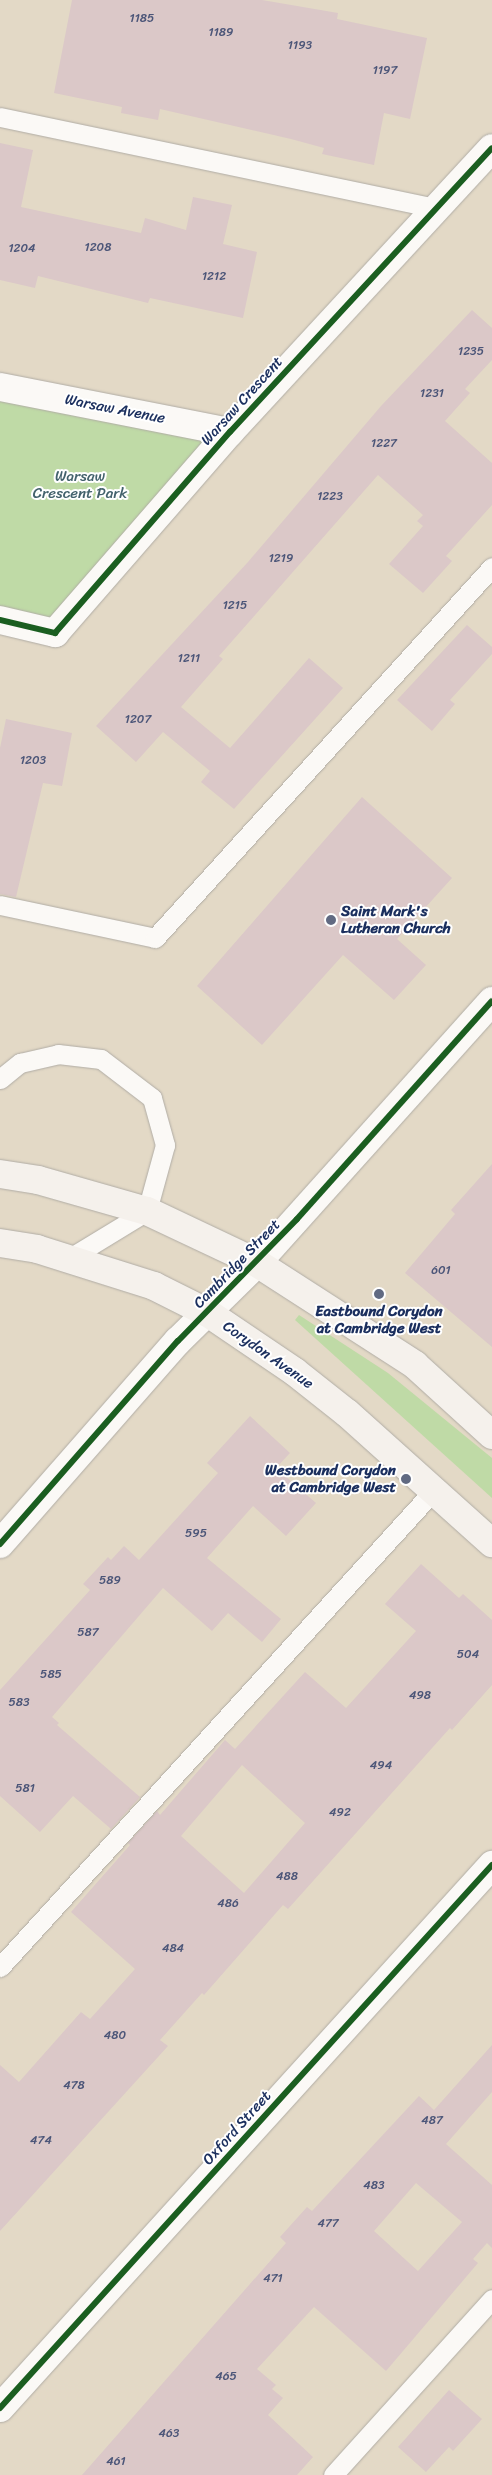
<!DOCTYPE html>
<style>
body{margin:0}
#map{position:relative;width:492px;height:2475px;overflow:hidden;background:#e3d9c6;font-family:Sriracha,sans-serif}
div>[style]{position:absolute}
.green>*{inset:0;background:#bfdaa6}
.building>*{inset:0;background:#dbc8c8}
.roads{filter:drop-shadow(0 0 1px #b0aca5) drop-shadow(0 0 1px #b0aca5)}
.service>*{height:19px;margin:-9.5px;padding:0 9.5px;transform-origin:9.5px;border-radius:9.5px;background:#fbf9f6}
.minor>*{height:28px;margin:-14px;padding:0 14px;transform-origin:14px;border-radius:14px;background:#fbf9f6}
.tertiary>*{height:28px;margin:-14px;padding:0 14px;transform-origin:14px;border-radius:14px;background:#fbf9f6}
.secondary>*{height:28px;margin:-14px;padding:0 14px;transform-origin:14px;border-radius:14px;background:#f5f1ec}
.cycleway>*{height:6px;margin:-3px;padding:0 3px;transform-origin:3px;border-radius:3px;background:#1b5e20}
.dots>*{width:14px;height:14px;translate:-50% -50%;box-sizing:border-box;border:2px solid #fff;border-radius:50%}
span{translate:-50% -50%;white-space:nowrap;text-align:center;line-height:1.15;-webkit-text-stroke:4px #fff;paint-order:stroke}
.number-label{font-size:12px;color:#4b5578}
.number-label span{-webkit-text-stroke-width:0}
.street-label{font-size:15px;color:#1b2f5e}
.park-label{font-size:15px;color:#43626c}
.poi-label{font-size:15px;color:#1b2f5e;font-weight:700}
.left{translate:0 -50%;text-align:left}
.right{translate:-100% -50%;text-align:right}
</style>
<div id="map">
<div class="green">
<div style="clip-path:polygon(0 387px,230px 432px,55px 633px,0 620px)"></div>
<div style="clip-path:polygon(299px 1315px,388px 1373px,492px 1458px,492px 1498px,295px 1320px)"></div>
</div>
<div class="building">
<div style="clip-path:polygon(72px 0,262px 0,338px 13px,337px 19px,427px 38px,410px 119px,384px 113px,374px 165px,322px 154px,324px 148px,291px 139px,160px 109px,158px 120px,121px 113px,122px 107px,54px 93px)"></div>
<div style="clip-path:polygon(0 143px,33px 150px,21px 207px,141px 233px,145px 218px,186px 230px,193px 197px,232px 205px,223px 244px,257px 252px,243px 318px,150px 298px,148px 303px,38px 276px,35px 288px,0 280px)"></div>
<div style="clip-path:polygon(472px 310px,492px 328px,492px 360px,465px 389px,470px 393px,445px 421px,492px 463px,492px 505px,446px 556px,452px 561px,423px 593px,389px 564px,423px 526px,417px 521px,423px 515px,378px 475px,219px 656px,223px 659px,181px 707px,230px 748px,309px 658px,343px 688px,234px 809px,201px 782px,210px 771px,163px 732px,136px 762px,96px 726px,248px 562px,381px 406px)"></div>
<div style="clip-path:polygon(467px 625px,492px 647px,492px 654px,450px 700px,455px 704px,432px 731px,397px 700px)"></div>
<div style="clip-path:polygon(6px 719px,72px 733px,62px 786px,43px 783px,16px 897px,0 894px,0 748px)"></div>
<div style="clip-path:polygon(362px 797px,452px 878px,397px 939px,426px 965px,394px 1000px,343px 955px,262px 1045px,197px 986px)"></div>
<div style="clip-path:polygon(492px 1164px,492px 1347px,405px 1273px,455px 1214px,451px 1210px)"></div>
<div style="clip-path:polygon(250px 1416px,290px 1453px,276px 1468px,316px 1503px,286px 1536px,253px 1506px,207px 1558px,281px 1619px,262px 1642px,228px 1613px,212px 1631px,163px 1588px,52px 1717px,59px 1723px,57px 1725px,140px 1797px,111px 1829px,73px 1796px,40px 1832px,0 1796px,0 1690px,90px 1590px,83px 1584px,108px 1557px,111px 1560px,124px 1546px,139px 1560px,218px 1473px,207px 1463px)"></div>
<div style="clip-path:polygon(evenodd,421px 1564px,459px 1598px,463px 1594px,492px 1620px,492px 1685px,452px 1730px,450px 1728px,288px 1909px,283px 1905px,204px 1995px,202px 1993px,160px 2040px,168px 2046px,0 2231px,0 2065px,19px 2082px,81px 2012px,90px 2019px,135px 1969px,71px 1912px,130px 1845px,128px 1843px,157px 1811px,160px 1815px,225px 1740px,235px 1749px,305px 1672px,346px 1708px,416px 1631px,385px 1604px,421px 1564px,242px 1765px,305px 1823px,244px 1893px,181px 1836px,242px 1765px)"></div>
<div style="clip-path:polygon(evenodd,492px 2045px,492px 2092px,446px 2144px,492px 2185px,492px 2248px,487px 2243px,473px 2259px,478px 2263px,386px 2371px,314px 2307px,257px 2369px,276px 2385px,272px 2389px,283px 2398px,268px 2415px,313px 2457px,297px 2475px,82px 2475px,286px 2243px,280px 2237px,307px 2207px,312px 2211px,419px 2096px,434px 2110px,492px 2045px,416px 2183px,462px 2222px,418px 2271px,374px 2231px,416px 2183px)"></div>
<div style="clip-path:polygon(449px 2390px,482px 2419px,453px 2451px,449px 2447px,426px 2472px,398px 2447px)"></div>
</div>
<div class="roads">
<div class="service">
<div style="left:0;top:117px;width:445px;rotate:11.8deg"></div>
<div style="left:0;top:905px;width:158px;rotate:12deg"></div>
<div style="left:155px;top:938px;width:501px;rotate:-47.75deg"></div>
<div style="left:0;top:1079px;width:26px;rotate:-39deg"></div>
<div style="left:20px;top:1063px;width:39px;rotate:-13deg"></div>
<div style="left:58px;top:1054px;width:43px;rotate:6.6deg"></div>
<div style="left:101px;top:1059px;width:64px;rotate:37.4deg"></div>
<div style="left:152px;top:1098px;width:49px;rotate:74.5deg"></div>
<div style="left:165px;top:1145px;width:68px;rotate:105.3deg"></div>
<div style="left:147px;top:1211px;width:92px;rotate:148.7deg"></div>
<div style="left:0;top:1967px;width:645px;rotate:-47.7deg"></div>
<div style="left:333px;top:2475px;width:237px;rotate:-47.9deg"></div>
</div>
<div class="minor">
<div style="left:0;top:387px;width:234px;rotate:11.1deg"></div>
<div style="left:0;top:620px;width:57px;rotate:13.3deg"></div>
<div style="left:55px;top:633px;width:267px;rotate:-49deg"></div>
<div style="left:230px;top:432px;width:386px;rotate:-47.3deg"></div>
<div style="left:0;top:1544px;width:270px;rotate:-48.8deg"></div>
<div style="left:178px;top:1341px;width:111px;rotate:-44.6deg"></div>
<div style="left:0;top:2408px;width:733px;rotate:-47.82deg"></div>
</div>
<div class="tertiary">
<div style="left:257px;top:1263px;width:352px;rotate:-48.1deg"></div>
</div>
<div class="secondary">
<div style="left:0;top:1174px;width:38px;rotate:9deg"></div>
<div style="left:38px;top:1180px;width:113px;rotate:15.9deg"></div>
<div style="left:147px;top:1211px;width:122px;rotate:25.3deg"></div>
<div style="left:257px;top:1263px;width:188px;rotate:32.8deg"></div>
<div style="left:415px;top:1365px;width:104px;rotate:42.3deg"></div>
<div style="left:0;top:1243px;width:37px;rotate:9deg"></div>
<div style="left:37px;top:1249px;width:123px;rotate:17.5deg"></div>
<div style="left:154px;top:1286px;width:60px;rotate:26.6deg"></div>
<div style="left:208px;top:1313px;width:105px;rotate:34.1deg"></div>
<div style="left:295px;top:1372px;width:66px;rotate:38.3deg"></div>
<div style="left:347px;top:1413px;width:195px;rotate:41.9deg"></div>
</div>
</div>
<div class="cycleway">
<div style="left:0;top:620px;width:57px;rotate:13.3deg"></div>
<div style="left:55px;top:633px;width:267px;rotate:-49deg"></div>
<div style="left:230px;top:432px;width:386px;rotate:-47.3deg"></div>
<div style="left:0;top:1544px;width:270px;rotate:-48.8deg"></div>
<div style="left:178px;top:1341px;width:170px;rotate:-45.7deg"></div>
<div style="left:297px;top:1219px;width:292px;rotate:-48.2deg"></div>
<div style="left:0;top:2408px;width:733px;rotate:-47.82deg"></div>
</div>
<div class="dots">
<div style="left:331px;top:920px;background:#616a82"></div>
<div style="left:379px;top:1294px;background:#616a82"></div>
<div style="left:406px;top:1479px;background:#616a82"></div>
</div>
<div class="number-label">
<span style="left:142px;top:19px">1185</span>
<span style="left:221px;top:33px">1189</span>
<span style="left:300px;top:46px">1193</span>
<span style="left:385px;top:71px">1197</span>
<span style="left:98px;top:248px">1208</span>
<span style="left:22px;top:249px">1204</span>
<span style="left:214px;top:277px">1212</span>
<span style="left:471px;top:352px">1235</span>
<span style="left:432px;top:394px">1231</span>
<span style="left:384px;top:444px">1227</span>
<span style="left:330px;top:497px">1223</span>
<span style="left:281px;top:559px">1219</span>
<span style="left:235px;top:606px">1215</span>
<span style="left:189px;top:659px">1211</span>
<span style="left:138px;top:720px">1207</span>
<span style="left:33px;top:761px">1203</span>
<span style="left:441px;top:1271px">601</span>
<span style="left:196px;top:1534px">595</span>
<span style="left:110px;top:1581px">589</span>
<span style="left:88px;top:1633px">587</span>
<span style="left:468px;top:1655px">504</span>
<span style="left:51px;top:1675px">585</span>
<span style="left:420px;top:1696px">498</span>
<span style="left:19px;top:1703px">583</span>
<span style="left:381px;top:1766px">494</span>
<span style="left:25px;top:1789px">581</span>
<span style="left:340px;top:1813px">492</span>
<span style="left:287px;top:1877px">488</span>
<span style="left:228px;top:1904px">486</span>
<span style="left:173px;top:1949px">484</span>
<span style="left:115px;top:2036px">480</span>
<span style="left:74px;top:2086px">478</span>
<span style="left:432px;top:2121px">487</span>
<span style="left:41px;top:2141px">474</span>
<span style="left:374px;top:2186px">483</span>
<span style="left:328px;top:2224px">477</span>
<span style="left:273px;top:2279px">471</span>
<span style="left:226px;top:2377px">465</span>
<span style="left:169px;top:2434px">463</span>
<span style="left:116px;top:2462px">461</span>
</div>
<div class="street-label">
<span style="left:242px;top:401px;rotate:-48deg">Warsaw Crescent</span>
<span style="left:115px;top:409px;rotate:11deg">Warsaw Avenue</span>
<span style="left:237px;top:1264px;rotate:-46deg">Cambridge Street</span>
<span style="left:268px;top:1355px;rotate:35deg">Corydon Avenue</span>
<span style="left:237px;top:2128px;rotate:-48deg">Oxford Street</span>
</div>
<div class="park-label">
<span style="left:80px;top:485px">Warsaw<br>Crescent Park</span>
</div>
<div class="poi-label">
<span class="left" style="left:341px;top:920px">Saint Mark's<br>Lutheran Church</span>
<span style="left:379px;top:1320px">Eastbound Corydon<br>at Cambridge West</span>
<span class="right" style="left:396px;top:1479px">Westbound Corydon<br>at Cambridge West</span>
</div>
</div>
